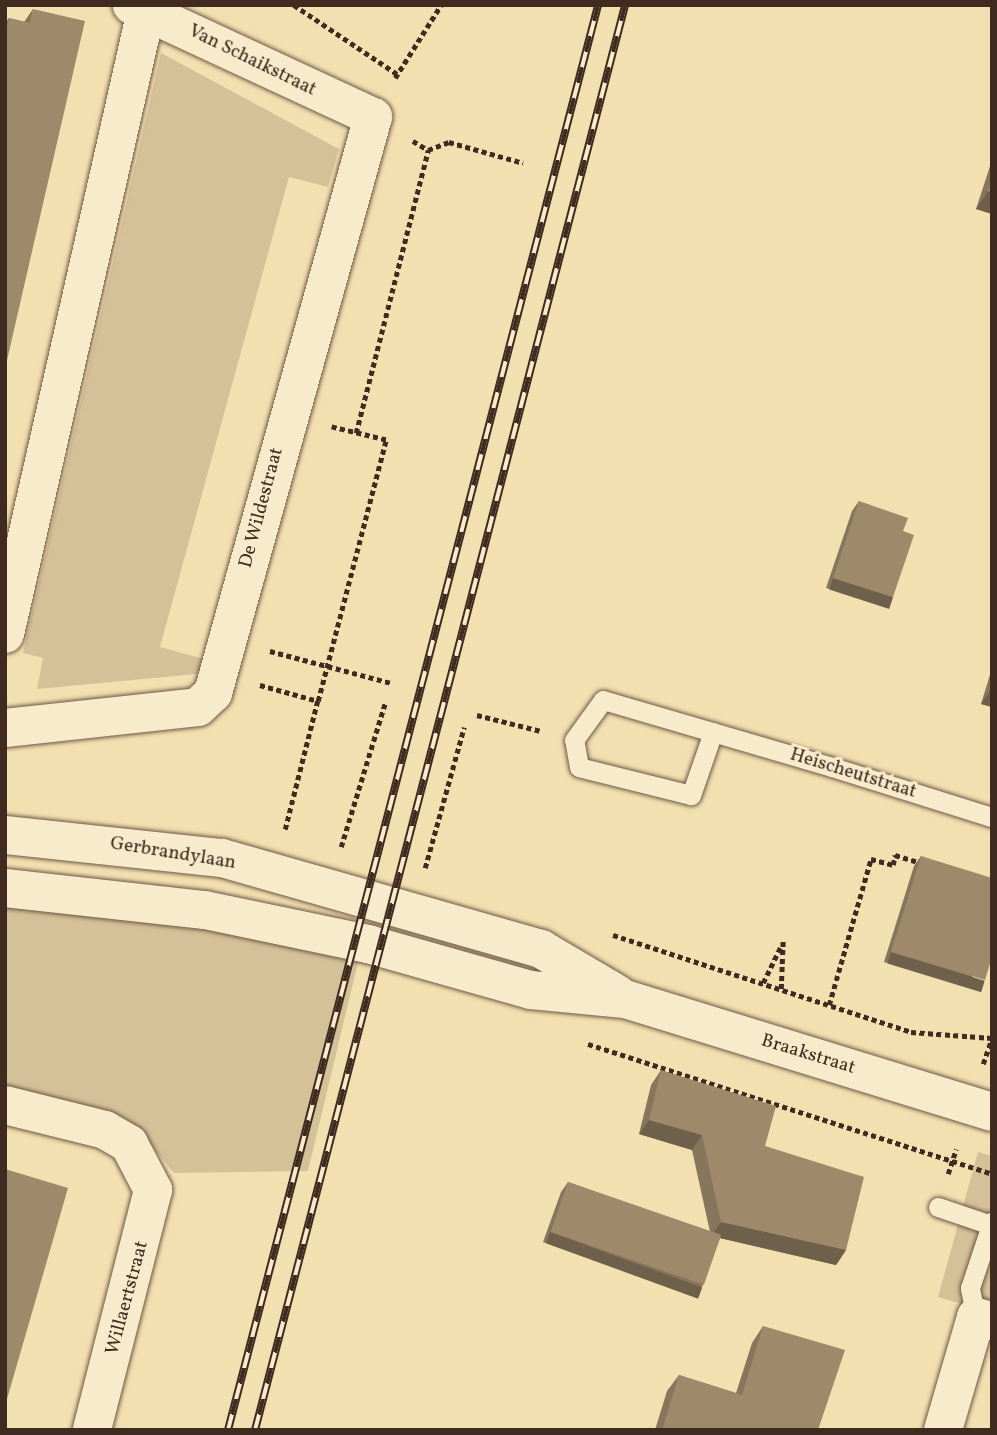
<!DOCTYPE html>
<style>
body{margin:0}
#map{position:relative;width:997px;height:1435px;overflow:hidden;background:#f3e0b1;font-family:Vollkorn,serif}
div>[style]{position:absolute}
.green>*{inset:0;background:#d5c198}
.path>*{height:4.5px;margin-top:-2.25px;transform-origin:0;background:repeating-linear-gradient(90deg,#412b20 0 5px,transparent 0 8.5px)}
.roads{filter:drop-shadow(0 0 2px #6e5844) drop-shadow(0 0 2px #6e5844)}
.lane>*{height:19px;margin:-9.5px;padding:0 9.5px;transform-origin:9.5px;border-radius:9.5px;background:#f7ebcc}
.street>*{height:38px;margin:-19px;padding:0 19px;transform-origin:19px;border-radius:19px;background:#f7ebcc}
.secondary>*{height:38px;margin:-19px;padding:0 19px;transform-origin:19px;border-radius:19px;background:#f7ebcc}
.rail>*{height:8px;margin-top:-4px;transform-origin:0;background:repeating-linear-gradient(90deg,#f7ebcc 0 16px,#412b20 0 32px);box-sizing:border-box;border-block:2px solid #412b20}
.wall>*{inset:0;background:#88765c}
.shaded-wall>*{inset:0;background:#6f604b;transform-origin:0 0}
.building>*{inset:0;background:#9e896b;transform-origin:0 0}
span{translate:-50% -50%;white-space:nowrap;text-align:center;line-height:1.15;-webkit-text-stroke:6px #f7ebcc;paint-order:stroke}
.street-label{font-size:19px;color:#412b20}
.frame{position:absolute;inset:0;border:7px solid #412b20;pointer-events:none}
</style>
<div id="map">
<div class="green">
<div style="clip-path:polygon(161px 53px,339px 149px,328px 187px,289px 177px,160px 647px,207px 660px,197px 674px,37px 689px,43px 658px,23px 653px)"></div>
<div style="clip-path:polygon(5px 891px,360px 954px,308px 1171px,174px 1173px,151px 1145px,5px 1107px)"></div>
<div style="clip-path:polygon(978px 1152px,992px 1156px,992px 1313px,938px 1297px)"></div>
</div>
<div class="path">
<div style="left:294px;top:5px;width:124px;rotate:33.8deg"></div>
<div style="left:395px;top:78px;width:86px;rotate:-57.8deg"></div>
<div style="left:413px;top:141px;width:17px;rotate:31deg"></div>
<div style="left:428px;top:150px;width:22px;rotate:-21deg"></div>
<div style="left:449px;top:142px;width:77px;rotate:15.8deg"></div>
<div style="left:356px;top:433px;width:292px;rotate:-75.7deg"></div>
<div style="left:270px;top:651px;width:125px;rotate:14.8deg"></div>
<div style="left:260px;top:685px;width:60px;rotate:15.4deg"></div>
<div style="left:318px;top:701px;width:134px;rotate:104.2deg"></div>
<div style="left:318px;top:701px;width:270px;rotate:-75.4deg"></div>
<div style="left:386px;top:440px;width:56px;rotate:-166.5deg"></div>
<div style="left:477px;top:715px;width:66px;rotate:14deg"></div>
<div style="left:341px;top:847px;width:151px;rotate:-73deg"></div>
<div style="left:425px;top:868px;width:146px;rotate:-74.5deg"></div>
<div style="left:613px;top:935px;width:313px;rotate:18deg"></div>
<div style="left:911px;top:1032px;width:81px;rotate:4.2deg"></div>
<div style="left:763px;top:983px;width:43px;rotate:-64deg"></div>
<div style="left:781px;top:989px;width:49px;rotate:-87.7deg"></div>
<div style="left:829px;top:1005px;width:152px;rotate:-74deg"></div>
<div style="left:871px;top:859px;width:23px;rotate:15deg"></div>
<div style="left:893px;top:865px;width:10px;rotate:-79deg"></div>
<div style="left:895px;top:855px;width:27px;rotate:17deg"></div>
<div style="left:588px;top:1044px;width:424px;rotate:17.8deg"></div>
<div style="left:983px;top:1064px;width:28px;rotate:-71deg"></div>
<div style="left:948px;top:1174px;width:26px;rotate:-72deg"></div>
</div>
<div class="roads">
<div class="lane">
<div style="left:713px;top:732px;width:67px;rotate:109.2deg"></div>
<div style="left:691px;top:795px;width:115px;rotate:-166deg"></div>
<div style="left:579px;top:767px;width:27px;rotate:-100deg"></div>
<div style="left:574px;top:740px;width:49px;rotate:-54.1deg"></div>
<div style="left:603px;top:700px;width:239px;rotate:16.3deg"></div>
<div style="left:832px;top:767px;width:168px;rotate:17.4deg"></div>
<div style="left:938px;top:1207px;width:56px;rotate:18.8deg"></div>
<div style="left:976px;top:1317px;width:30px;rotate:-102deg"></div>
<div style="left:970px;top:1288px;width:70px;rotate:-71.6deg"></div>
</div>
<div class="street">
<div style="left:5px;top:634px;width:639px;rotate:-77.25deg"></div>
<div style="left:5px;top:728px;width:194px;rotate:-6.2deg"></div>
<div style="left:198px;top:707px;width:21px;rotate:-43deg"></div>
<div style="left:213px;top:693px;width:598px;rotate:-74.48deg"></div>
<div style="left:373px;top:117px;width:266px;rotate:-155.1deg"></div>
<div style="left:5px;top:1105px;width:103px;rotate:14deg"></div>
<div style="left:105px;top:1130px;width:28px;rotate:30deg"></div>
<div style="left:129px;top:1144px;width:52px;rotate:62.4deg"></div>
<div style="left:153px;top:1190px;width:248px;rotate:104.3deg"></div>
<div style="left:943px;top:1430px;width:118px;rotate:-73.7deg"></div>
<div style="left:976px;top:1317px;width:16px;rotate:14deg"></div>
</div>
<div class="secondary">
<div style="left:5px;top:835px;width:218px;rotate:6.1deg"></div>
<div style="left:222px;top:858px;width:332px;rotate:15.9deg"></div>
<div style="left:541px;top:949px;width:88px;rotate:30.6deg"></div>
<div style="left:5px;top:888px;width:201px;rotate:6.3deg"></div>
<div style="left:205px;top:910px;width:167px;rotate:11.8deg"></div>
<div style="left:368px;top:944px;width:169px;rotate:15.8deg"></div>
<div style="left:531px;top:990px;width:94px;rotate:5.5deg"></div>
<div style="left:625px;top:999px;width:384px;rotate:17.1deg"></div>
</div>
</div>
<div class="rail">
<div style="left:228px;top:1430px;width:1472px;rotate:-75.44deg"></div>
<div style="left:255px;top:1430px;width:1472px;rotate:-75.44deg"></div>
</div>
<div class="wall">
<div style="clip-path:polygon(33px 9px,5px 369px,5px 23px,9px 18px,24px 22px)"></div>
<div style="clip-path:polygon(992px 160px,992px 214px,976px 209px)"></div>
<div style="clip-path:polygon(859px 501px,903px 531px,893px 597px,886px 607px,826px 588px,852px 511px)"></div>
<div style="clip-path:polygon(992px 668px,992px 707px,981px 704px)"></div>
<div style="clip-path:polygon(921px 856px,978px 990px,884px 962px,914px 866px)"></div>
<div style="clip-path:polygon(661px 1070px,765px 1146px,846px 1250px,836px 1265px,720px 1238px,702px 1287px,695px 1296px,543px 1242px,561px 1192px,568px 1182px,710px 1232px,692px 1150px,639px 1134px,651px 1085px)"></div>
<div style="clip-path:polygon(763px 1326px,818px 1430px,655px 1430px,667px 1391px,679px 1375px,736px 1393px,752px 1343px)"></div>
</div>
<div class="shaded-wall">
<div style="clip-path:polygon(988px 191px,992px 193px,992px 214px,976px 209px)"></div>
<div style="left:833px;top:578px;width:63px;height:12px;rotate:18deg"></div>
<div style="clip-path:polygon(992px 688px,992px 707px,981px 704px)"></div>
<div style="left:891px;top:952px;width:98px;height:12px;rotate:17deg"></div>
<div style="clip-path:polygon(649px 1120px,702px 1135px,692px 1150px,639px 1134px)"></div>
<div style="clip-path:polygon(721px 1222px,846px 1250px,836px 1265px,711px 1236px)"></div>
<div style="left:550px;top:1232px;width:162px;height:12px;rotate:20deg"></div>
</div>
<div class="building">
<div style="clip-path:polygon(33px 9px,85px 21px,5px 369px,5px 34px,9px 18px,30px 23px)"></div>
<div style="clip-path:polygon(992px 179px,992px 193px,988px 191px)"></div>
<div style="clip-path:polygon(859px 501px,908px 518px,903px 531px,914px 535px,893px 597px,833px 578px)"></div>
<div style="clip-path:polygon(921px 856px,992px 878px,992px 957px,985px 980px,891px 952px)"></div>
<div style="clip-path:polygon(661px 1070px,776px 1106px,765px 1146px,864px 1177px,846px 1250px,721px 1222px,702px 1135px,649px 1120px)"></div>
<div style="clip-path:polygon(5px 1169px,68px 1188px,5px 1406px)"></div>
<div style="left:568px;top:1182px;width:162px;height:53px;rotate:19deg"></div>
<div style="clip-path:polygon(763px 1326px,845px 1350px,818px 1430px,662px 1430px,679px 1375px,742px 1395px)"></div>
</div>
<div class="street-label">
<span style="left:252px;top:61px;rotate:26deg">Van Schaikstraat</span>
<span style="left:262px;top:508px;rotate:-75deg">De Wildestraat</span>
<span style="left:853px;top:774px;rotate:17deg">Heischeutstraat</span>
<span style="left:173px;top:854px;rotate:9deg">Gerbrandylaan</span>
<span style="left:808px;top:1055px;rotate:17deg">Braakstraat</span>
<span style="left:128px;top:1298px;rotate:-75deg">Willaertstraat</span>
</div>
<div class="frame"></div>
</div>
